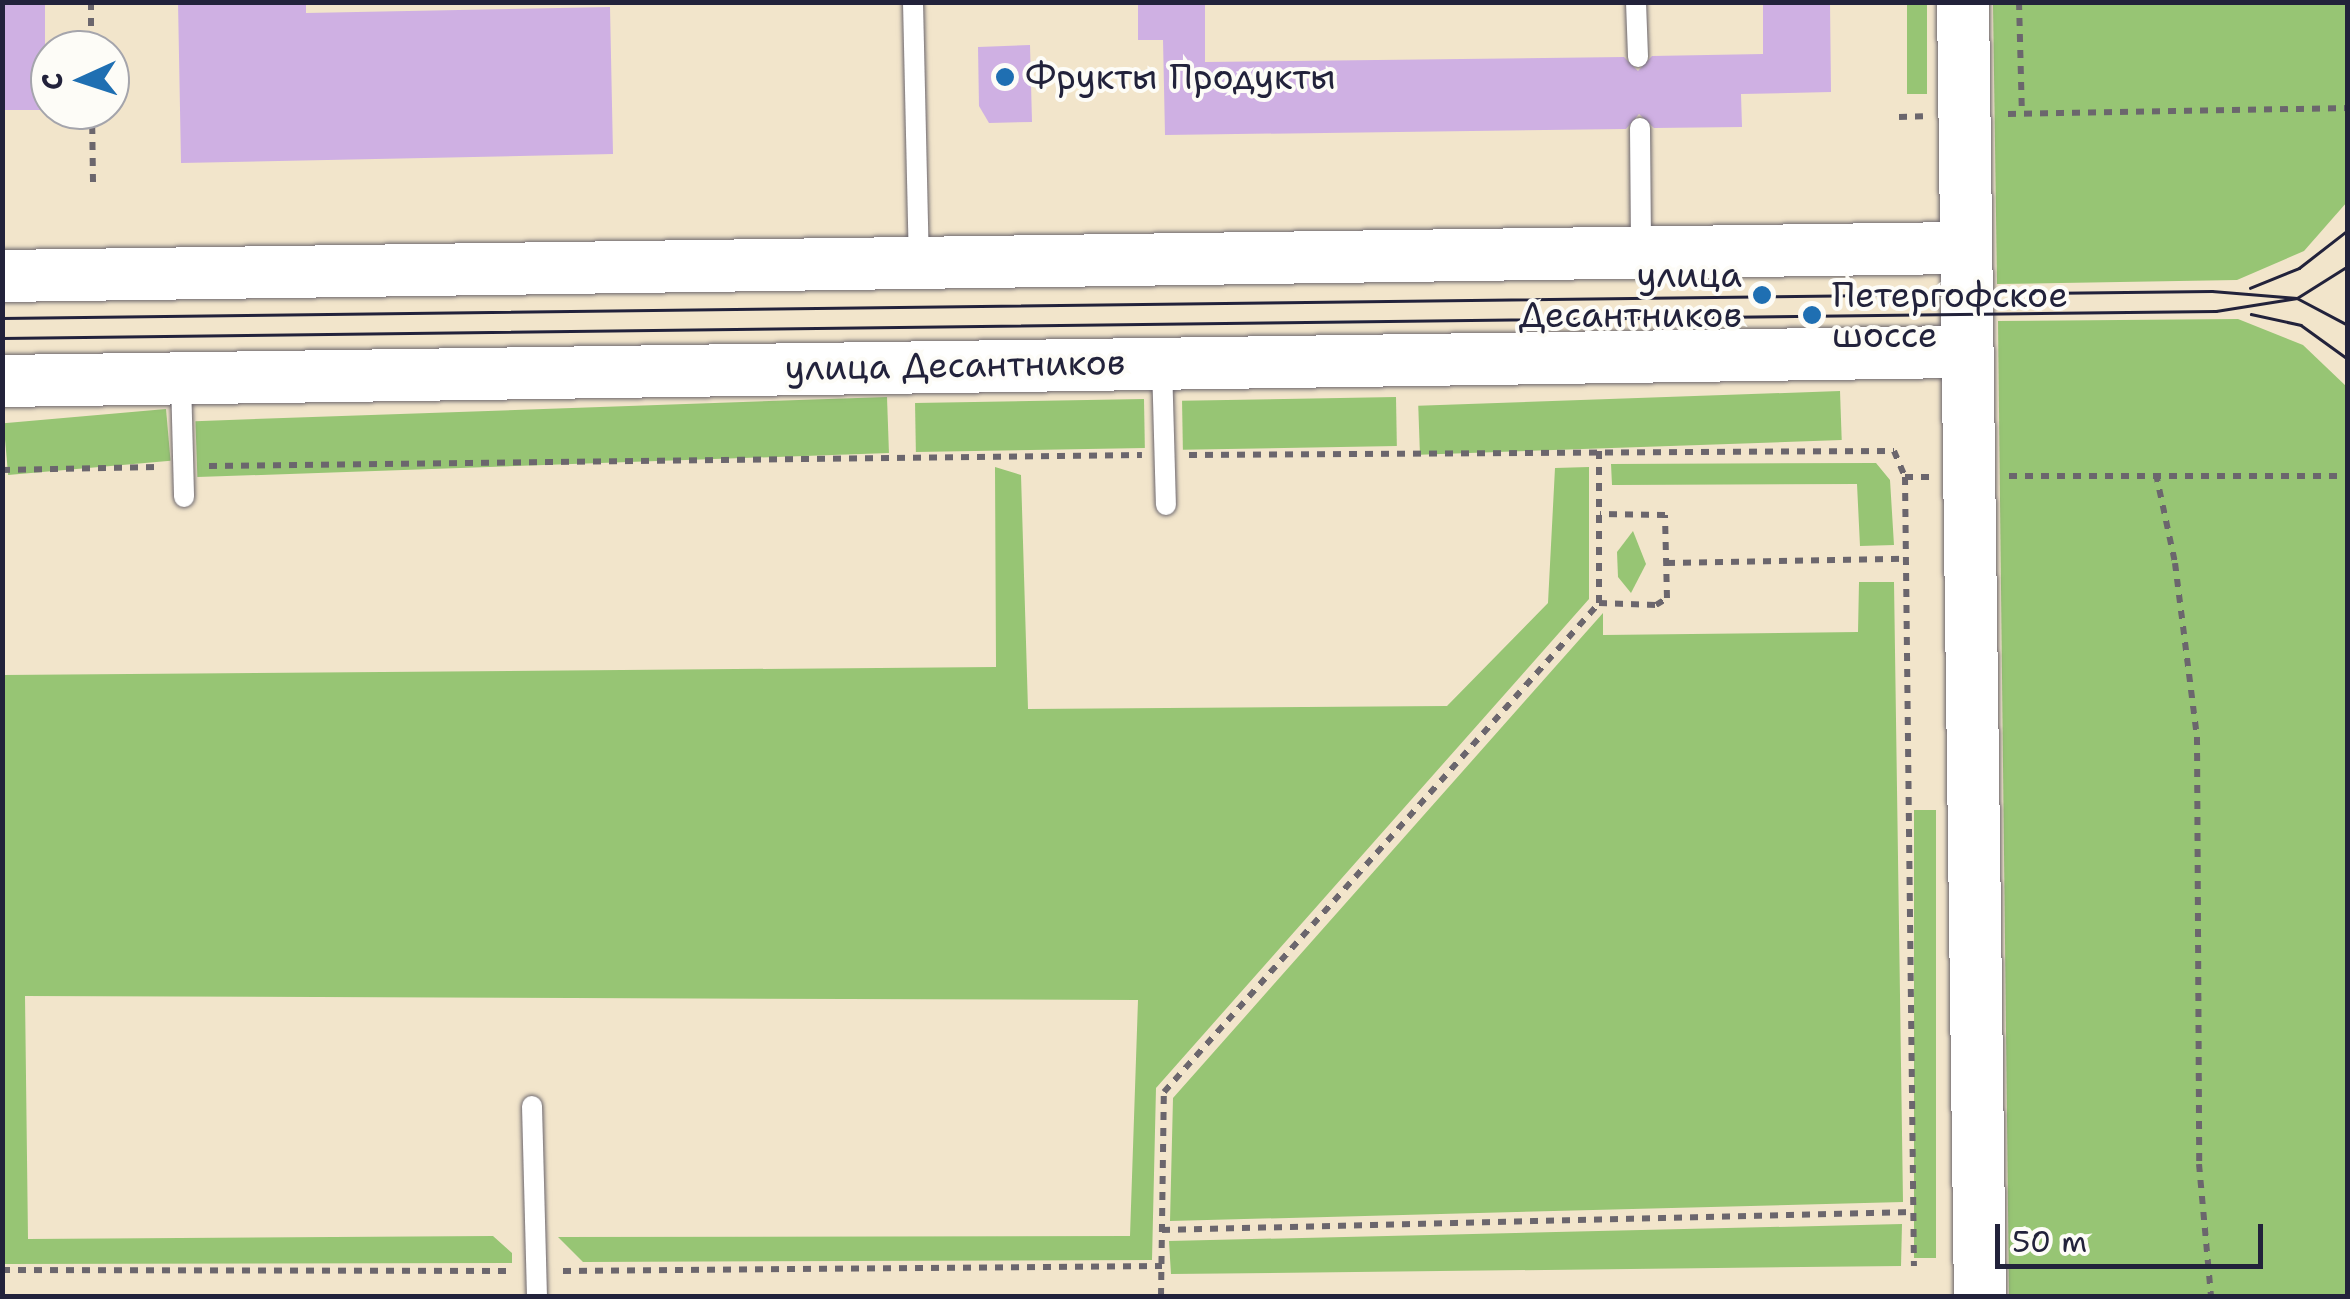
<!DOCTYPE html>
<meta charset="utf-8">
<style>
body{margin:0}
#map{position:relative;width:2350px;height:1299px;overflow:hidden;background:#f2e5cb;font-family:"Shantell Sans",sans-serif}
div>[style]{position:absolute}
.green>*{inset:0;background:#97c574;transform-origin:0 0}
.building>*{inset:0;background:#cfb0e3;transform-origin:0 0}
.path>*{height:6px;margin-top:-3px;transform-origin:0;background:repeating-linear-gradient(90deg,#6b666d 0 8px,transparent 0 16px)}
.roads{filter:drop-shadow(0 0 2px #6b666d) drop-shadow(0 0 2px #6b666d)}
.service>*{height:20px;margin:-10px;padding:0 10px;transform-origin:10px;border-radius:10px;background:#fff}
.tertiary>*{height:52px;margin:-26px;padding:0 26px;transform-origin:26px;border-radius:26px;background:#fff}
.tram>*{height:2.5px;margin:-1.25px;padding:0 1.25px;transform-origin:1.25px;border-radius:1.25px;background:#22223b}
.dots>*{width:28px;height:28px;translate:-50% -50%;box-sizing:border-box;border:5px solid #fdfcf7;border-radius:50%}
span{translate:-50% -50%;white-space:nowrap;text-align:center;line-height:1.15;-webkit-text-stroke:8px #fdfcf7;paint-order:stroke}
.poi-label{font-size:35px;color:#22223b}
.left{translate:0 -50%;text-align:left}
.right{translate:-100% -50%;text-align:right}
.street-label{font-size:35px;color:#22223b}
.frame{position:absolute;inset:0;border:5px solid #22223b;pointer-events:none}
.north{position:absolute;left:30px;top:30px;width:100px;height:100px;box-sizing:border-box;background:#fdfcf7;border:2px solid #a5a5ac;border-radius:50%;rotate:267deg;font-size:28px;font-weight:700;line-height:40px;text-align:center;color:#22223b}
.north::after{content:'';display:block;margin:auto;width:35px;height:45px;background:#1f6fb2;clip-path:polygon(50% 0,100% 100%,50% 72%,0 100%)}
.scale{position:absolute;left:1995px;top:1224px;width:268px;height:45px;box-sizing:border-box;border:5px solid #22223b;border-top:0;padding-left:12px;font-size:30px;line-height:35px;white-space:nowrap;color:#22223b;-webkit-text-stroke:8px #fdfcf7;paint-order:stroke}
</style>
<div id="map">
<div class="green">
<div style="left:1907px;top:3px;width:20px;height:91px"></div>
<div style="clip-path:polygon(1993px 3px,2347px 3px,2347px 202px,2304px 251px,2237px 280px,1997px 284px)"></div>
<div style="clip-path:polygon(2238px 319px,2303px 345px,2347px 387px,2347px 1296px,2009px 1296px,1998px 321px)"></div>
<div style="left:1840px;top:391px;width:49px;height:422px;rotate:88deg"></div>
<div style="left:887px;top:397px;width:56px;height:692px;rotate:88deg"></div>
<div style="left:1396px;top:397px;width:49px;height:214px;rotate:89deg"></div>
<div style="left:1144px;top:399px;width:49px;height:229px;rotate:89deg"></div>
<div style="left:166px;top:409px;width:52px;height:163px;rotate:85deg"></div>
<div style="clip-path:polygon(1876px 463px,1890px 480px,1894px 545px,1860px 546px,1857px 484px,1612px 485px,1611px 464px)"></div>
<div style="clip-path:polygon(995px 467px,1021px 475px,1028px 709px,1447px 706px,1548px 603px,1555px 468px,1589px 467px,1589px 599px,1156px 1088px,1152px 1260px,583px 1262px,558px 1237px,1130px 1236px,1138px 1000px,25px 996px,28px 1239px,493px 1236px,512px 1253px,512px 1263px,3px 1264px,3px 675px,996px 667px)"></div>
<div style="clip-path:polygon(1633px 531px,1646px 564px,1631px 593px,1618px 577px,1617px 552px)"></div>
<div style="clip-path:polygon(1859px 582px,1894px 582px,1903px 1202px,1170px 1221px,1173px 1098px,1603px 613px,1603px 635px,1858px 632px)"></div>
<div style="left:1914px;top:810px;width:22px;height:448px"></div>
<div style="clip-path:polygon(1902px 1224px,1901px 1266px,1171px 1274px,1169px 1241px)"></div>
</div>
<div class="building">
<div style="left:2px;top:2px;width:43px;height:108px"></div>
<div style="clip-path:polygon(178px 2px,306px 2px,306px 13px,610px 7px,613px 154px,181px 163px)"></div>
<div style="clip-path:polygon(1138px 2px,1205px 2px,1205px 62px,1624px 57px,1638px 71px,1652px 56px,1763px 54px,1763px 2px,1830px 2px,1831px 92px,1741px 94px,1742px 127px,1654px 128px,1639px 114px,1626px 129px,1165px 135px,1163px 40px,1138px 40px)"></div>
<div style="clip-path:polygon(1030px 45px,1032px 122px,989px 123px,979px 106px,978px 47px)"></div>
</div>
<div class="path">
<div style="left:91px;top:2px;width:48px;rotate:90deg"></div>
<div style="left:2019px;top:2px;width:111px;rotate:88.5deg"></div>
<div style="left:92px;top:110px;width:74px;rotate:89.2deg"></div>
<div style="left:2008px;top:114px;width:340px;rotate:-1deg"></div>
<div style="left:1899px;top:117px;width:24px;rotate:-2deg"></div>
<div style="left:1189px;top:455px;width:705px;rotate:-0.33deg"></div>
<div style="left:1894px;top:451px;width:28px;rotate:67deg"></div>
<div style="left:1905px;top:477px;width:789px;rotate:89.35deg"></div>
<div style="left:209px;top:466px;width:933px;rotate:-0.68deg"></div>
<div style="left:2px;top:470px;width:155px;rotate:-1.1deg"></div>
<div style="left:2156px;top:474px;width:91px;rotate:77.9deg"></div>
<div style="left:2175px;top:563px;width:175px;rotate:82.8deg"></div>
<div style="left:2197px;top:737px;width:427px;rotate:89.7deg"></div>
<div style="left:2199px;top:1164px;width:133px;rotate:84.8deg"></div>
<div style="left:2009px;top:476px;width:339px"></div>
<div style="left:1905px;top:477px;width:24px"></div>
<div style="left:1667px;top:563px;width:238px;rotate:-1deg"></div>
<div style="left:1599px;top:603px;width:57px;rotate:2deg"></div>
<div style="left:1656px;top:605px;width:13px;rotate:-32deg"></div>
<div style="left:1667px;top:598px;width:83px;rotate:-91.4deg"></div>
<div style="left:1665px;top:515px;width:65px;rotate:-179.1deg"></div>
<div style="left:1162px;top:1230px;width:751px;rotate:-1.37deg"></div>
<div style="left:2px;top:1270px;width:509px;rotate:0.11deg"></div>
<div style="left:563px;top:1271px;width:599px;rotate:-0.48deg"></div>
<div style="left:1161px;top:1296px;width:204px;rotate:-89.2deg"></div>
<div style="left:1164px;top:1092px;width:654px;rotate:-48.34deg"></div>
<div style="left:1599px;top:603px;width:152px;rotate:-90deg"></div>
</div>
<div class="roads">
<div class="service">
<div style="left:913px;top:2px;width:258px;rotate:88.7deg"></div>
<div style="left:1636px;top:2px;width:55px;rotate:87.9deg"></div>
<div style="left:1640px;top:128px;width:123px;rotate:89.5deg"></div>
<div style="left:1162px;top:364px;width:141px;rotate:88.4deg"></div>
<div style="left:181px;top:380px;width:117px;rotate:88.5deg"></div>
<div style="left:532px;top:1106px;width:190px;rotate:88.5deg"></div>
</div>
<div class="tertiary">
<div style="left:1963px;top:2px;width:1294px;rotate:89.25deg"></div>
<div style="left:2px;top:276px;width:1964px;rotate:-0.82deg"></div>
<div style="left:2px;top:381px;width:1965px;rotate:-0.85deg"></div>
</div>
</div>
<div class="tram">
<div style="left:2250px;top:288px;width:53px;rotate:-22.2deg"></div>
<div style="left:2299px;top:268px;width:62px;rotate:-37.8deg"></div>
<div style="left:2251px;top:314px;width:51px;rotate:12.4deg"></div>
<div style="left:2301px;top:325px;width:58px;rotate:35.9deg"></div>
<div style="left:2px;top:318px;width:2210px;rotate:-0.7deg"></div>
<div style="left:2212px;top:291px;width:85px;rotate:4.7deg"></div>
<div style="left:2297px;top:298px;width:58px;rotate:27.9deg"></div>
<div style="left:2px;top:338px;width:2214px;rotate:-0.7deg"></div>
<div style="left:2216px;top:311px;width:82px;rotate:-9.1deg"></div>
<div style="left:2297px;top:298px;width:60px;rotate:-32.1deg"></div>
</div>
<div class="dots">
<div style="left:1005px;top:77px;background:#1f6fb2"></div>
<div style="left:1762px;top:295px;background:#1f6fb2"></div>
<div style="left:1812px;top:315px;background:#1f6fb2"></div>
</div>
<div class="poi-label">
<span class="left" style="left:1025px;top:77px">Фрукты Продукты</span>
<span class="right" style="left:1742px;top:295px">улица<br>Десантников</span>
<span class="left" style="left:1832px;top:315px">Петергофское<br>шоссе</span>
</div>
<div class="street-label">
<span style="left:955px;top:365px;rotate:-1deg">улица Десантников</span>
</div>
<div class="frame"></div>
<div class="north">С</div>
<div class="scale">50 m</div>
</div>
